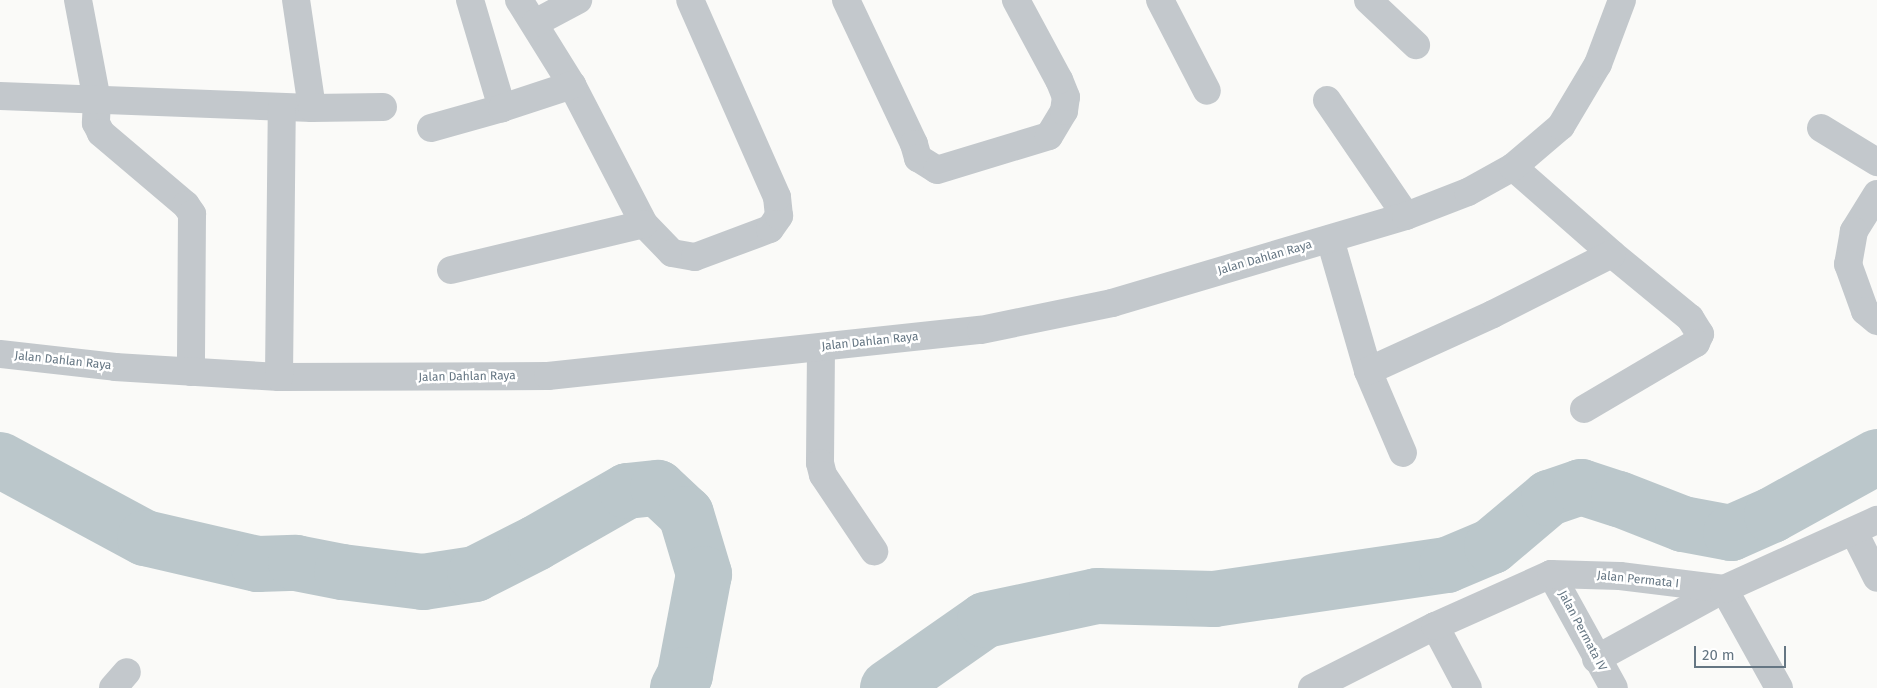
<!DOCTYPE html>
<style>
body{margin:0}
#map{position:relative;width:1877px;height:688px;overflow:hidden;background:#fafaf8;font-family:"Fira Sans",sans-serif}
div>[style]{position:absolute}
.river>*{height:56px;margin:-28px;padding:0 28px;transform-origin:28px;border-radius:28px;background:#bbc7cb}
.minor>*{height:28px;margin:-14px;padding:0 14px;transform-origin:14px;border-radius:14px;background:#c3c8cc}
span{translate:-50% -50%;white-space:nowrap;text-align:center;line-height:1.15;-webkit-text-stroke:5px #fff;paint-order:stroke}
.street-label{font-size:12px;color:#657683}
.scale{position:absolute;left:1694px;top:646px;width:92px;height:22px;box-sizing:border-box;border:2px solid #657683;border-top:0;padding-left:6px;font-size:15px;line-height:18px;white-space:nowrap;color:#657683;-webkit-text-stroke:4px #fff;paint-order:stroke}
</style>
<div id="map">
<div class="river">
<div style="left:0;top:460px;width:165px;rotate:28.3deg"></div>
<div style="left:145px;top:538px;width:116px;rotate:13deg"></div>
<div style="left:258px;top:564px;width:38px;rotate:-2deg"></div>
<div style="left:296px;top:563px;width:47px;rotate:11.1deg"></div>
<div style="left:342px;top:572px;width:82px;rotate:7deg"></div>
<div style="left:423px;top:582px;width:53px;rotate:-8.7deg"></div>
<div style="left:475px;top:574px;width:68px;rotate:-26.9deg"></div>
<div style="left:536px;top:543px;width:105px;rotate:-29.7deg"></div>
<div style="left:627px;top:491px;width:31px;rotate:-6deg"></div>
<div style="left:658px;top:488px;width:38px;rotate:43deg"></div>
<div style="left:686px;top:514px;width:63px;rotate:73.3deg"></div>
<div style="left:704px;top:574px;width:103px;rotate:100.7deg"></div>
<div style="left:685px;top:675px;width:15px;rotate:118deg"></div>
<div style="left:888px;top:688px;width:118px;rotate:-35deg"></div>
<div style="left:985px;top:620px;width:115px;rotate:-12.1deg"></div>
<div style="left:1097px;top:596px;width:117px;rotate:1.5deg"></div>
<div style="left:1214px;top:599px;width:235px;rotate:-8.3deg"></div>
<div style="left:1447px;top:565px;width:49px;rotate:-22.9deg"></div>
<div style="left:1492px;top:546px;width:75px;rotate:-40.1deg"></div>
<div style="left:1549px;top:498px;width:34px;rotate:-19deg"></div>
<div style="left:1581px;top:487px;width:40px;rotate:18deg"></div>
<div style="left:1619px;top:499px;width:69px;rotate:21.3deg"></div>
<div style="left:1683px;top:524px;width:49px;rotate:10.6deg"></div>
<div style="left:1731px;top:533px;width:45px;rotate:-23.7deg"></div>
<div style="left:1772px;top:515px;width:120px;rotate:-28.9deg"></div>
</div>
<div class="minor">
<div style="left:78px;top:0;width:103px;rotate:79.3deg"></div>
<div style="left:97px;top:101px;width:22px;rotate:93deg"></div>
<div style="left:96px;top:123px;width:11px;rotate:63deg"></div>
<div style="left:101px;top:133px;width:111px;rotate:40.3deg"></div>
<div style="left:186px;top:205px;width:11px;rotate:56deg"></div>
<div style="left:192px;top:214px;width:158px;rotate:90.4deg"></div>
<div style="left:470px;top:0;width:113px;rotate:73.5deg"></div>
<div style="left:519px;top:0;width:100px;rotate:58.1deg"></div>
<div style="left:572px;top:85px;width:157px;rotate:62.6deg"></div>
<div style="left:644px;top:224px;width:40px;rotate:46deg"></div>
<div style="left:672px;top:253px;width:23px;rotate:10deg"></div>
<div style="left:695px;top:257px;width:80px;rotate:-20.5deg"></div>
<div style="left:770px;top:229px;width:16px;rotate:-55deg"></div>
<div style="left:779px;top:216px;width:19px;rotate:-96deg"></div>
<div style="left:777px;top:197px;width:215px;rotate:-113.8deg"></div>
<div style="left:846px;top:0;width:159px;rotate:64.7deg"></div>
<div style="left:914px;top:144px;width:15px;rotate:74deg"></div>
<div style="left:918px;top:158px;width:22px;rotate:32deg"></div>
<div style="left:937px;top:170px;width:117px;rotate:-16.9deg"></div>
<div style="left:1049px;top:136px;width:29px;rotate:-59deg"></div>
<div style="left:1064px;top:111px;width:14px;rotate:-82deg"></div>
<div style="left:1066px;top:97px;width:18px;rotate:-112deg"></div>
<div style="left:1059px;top:80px;width:91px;rotate:-118.3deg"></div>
<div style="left:1160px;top:0;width:102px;rotate:62.7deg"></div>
<div style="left:1368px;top:0;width:66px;rotate:43.2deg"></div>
<div style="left:535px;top:23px;width:49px;rotate:-28.1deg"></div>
<div style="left:0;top:96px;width:312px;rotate:2.2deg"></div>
<div style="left:312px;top:108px;width:109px;rotate:-98.4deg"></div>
<div style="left:1327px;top:100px;width:140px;rotate:55.7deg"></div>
<div style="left:312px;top:108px;width:71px;rotate:-0.8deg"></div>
<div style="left:431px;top:128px;width:74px;rotate:-15.7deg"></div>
<div style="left:502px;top:108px;width:74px;rotate:-18.2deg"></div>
<div style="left:1821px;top:128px;width:66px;rotate:31.3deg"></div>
<div style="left:1513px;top:167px;width:132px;rotate:41.3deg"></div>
<div style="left:1612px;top:254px;width:101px;rotate:39.4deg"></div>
<div style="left:1690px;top:318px;width:19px;rotate:58deg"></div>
<div style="left:1700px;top:334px;width:10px;rotate:114deg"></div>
<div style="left:1696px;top:343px;width:130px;rotate:149.5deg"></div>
<div style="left:1877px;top:194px;width:44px;rotate:121.9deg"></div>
<div style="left:1854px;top:231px;width:34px;rotate:100deg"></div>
<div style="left:1848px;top:264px;width:50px;rotate:70.1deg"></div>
<div style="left:1865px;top:311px;width:16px;rotate:40deg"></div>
<div style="left:1330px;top:239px;width:137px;rotate:73.9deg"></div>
<div style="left:1368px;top:371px;width:89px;rotate:66.9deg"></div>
<div style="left:451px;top:270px;width:198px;rotate:-13.4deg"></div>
<div style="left:821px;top:348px;width:115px;rotate:90.5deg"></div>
<div style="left:820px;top:463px;width:12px;rotate:76deg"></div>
<div style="left:823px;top:475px;width:92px;rotate:56.1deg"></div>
<div style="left:0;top:354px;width:116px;rotate:6.4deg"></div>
<div style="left:115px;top:367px;width:164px;rotate:3.5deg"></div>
<div style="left:279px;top:377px;width:269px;rotate:-0.2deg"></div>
<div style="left:548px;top:376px;width:435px;rotate:-6.1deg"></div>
<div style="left:981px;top:330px;width:134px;rotate:-11.6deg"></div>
<div style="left:1112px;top:303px;width:307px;rotate:-16.5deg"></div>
<div style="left:1406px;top:216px;width:66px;rotate:-21.2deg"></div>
<div style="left:1468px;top:192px;width:51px;rotate:-29.1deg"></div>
<div style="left:1513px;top:167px;width:63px;rotate:-40.5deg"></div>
<div style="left:1561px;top:126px;width:72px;rotate:-59.2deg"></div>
<div style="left:1598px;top:64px;width:68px;rotate:-69.4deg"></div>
<div style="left:1368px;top:371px;width:137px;rotate:-24.5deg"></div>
<div style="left:1493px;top:314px;width:133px;rotate:-26.8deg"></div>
<div style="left:279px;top:377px;width:269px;rotate:-89.4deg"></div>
<div style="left:1854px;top:532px;width:51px;rotate:63.4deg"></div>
<div style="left:1551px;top:574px;width:130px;rotate:61.1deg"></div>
<div style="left:1435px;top:626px;width:70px;rotate:62deg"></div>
<div style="left:1596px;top:659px;width:146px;rotate:-28.7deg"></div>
<div style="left:1724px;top:589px;width:113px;rotate:60.9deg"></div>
<div style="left:113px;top:688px;width:21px;rotate:-49deg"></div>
<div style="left:1312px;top:688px;width:138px;rotate:-26.8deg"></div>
<div style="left:1435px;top:626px;width:127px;rotate:-24.1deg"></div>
<div style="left:1551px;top:574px;width:69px;rotate:1.7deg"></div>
<div style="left:1620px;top:576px;width:105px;rotate:7.1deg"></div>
<div style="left:1724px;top:589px;width:168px;rotate:-24.3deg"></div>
</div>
<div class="street-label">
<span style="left:1265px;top:258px;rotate:-16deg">Jalan Dahlan Raya</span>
<span style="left:870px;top:342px;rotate:-6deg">Jalan Dahlan Raya</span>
<span style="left:63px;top:361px;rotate:6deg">Jalan Dahlan Raya</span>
<span style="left:467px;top:377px;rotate:-1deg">Jalan Dahlan Raya</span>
<span style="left:1638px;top:580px;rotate:6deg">Jalan Permata I</span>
<span style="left:1582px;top:631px;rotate:62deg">Jalan Permata IV</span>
</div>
<div class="scale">20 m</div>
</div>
